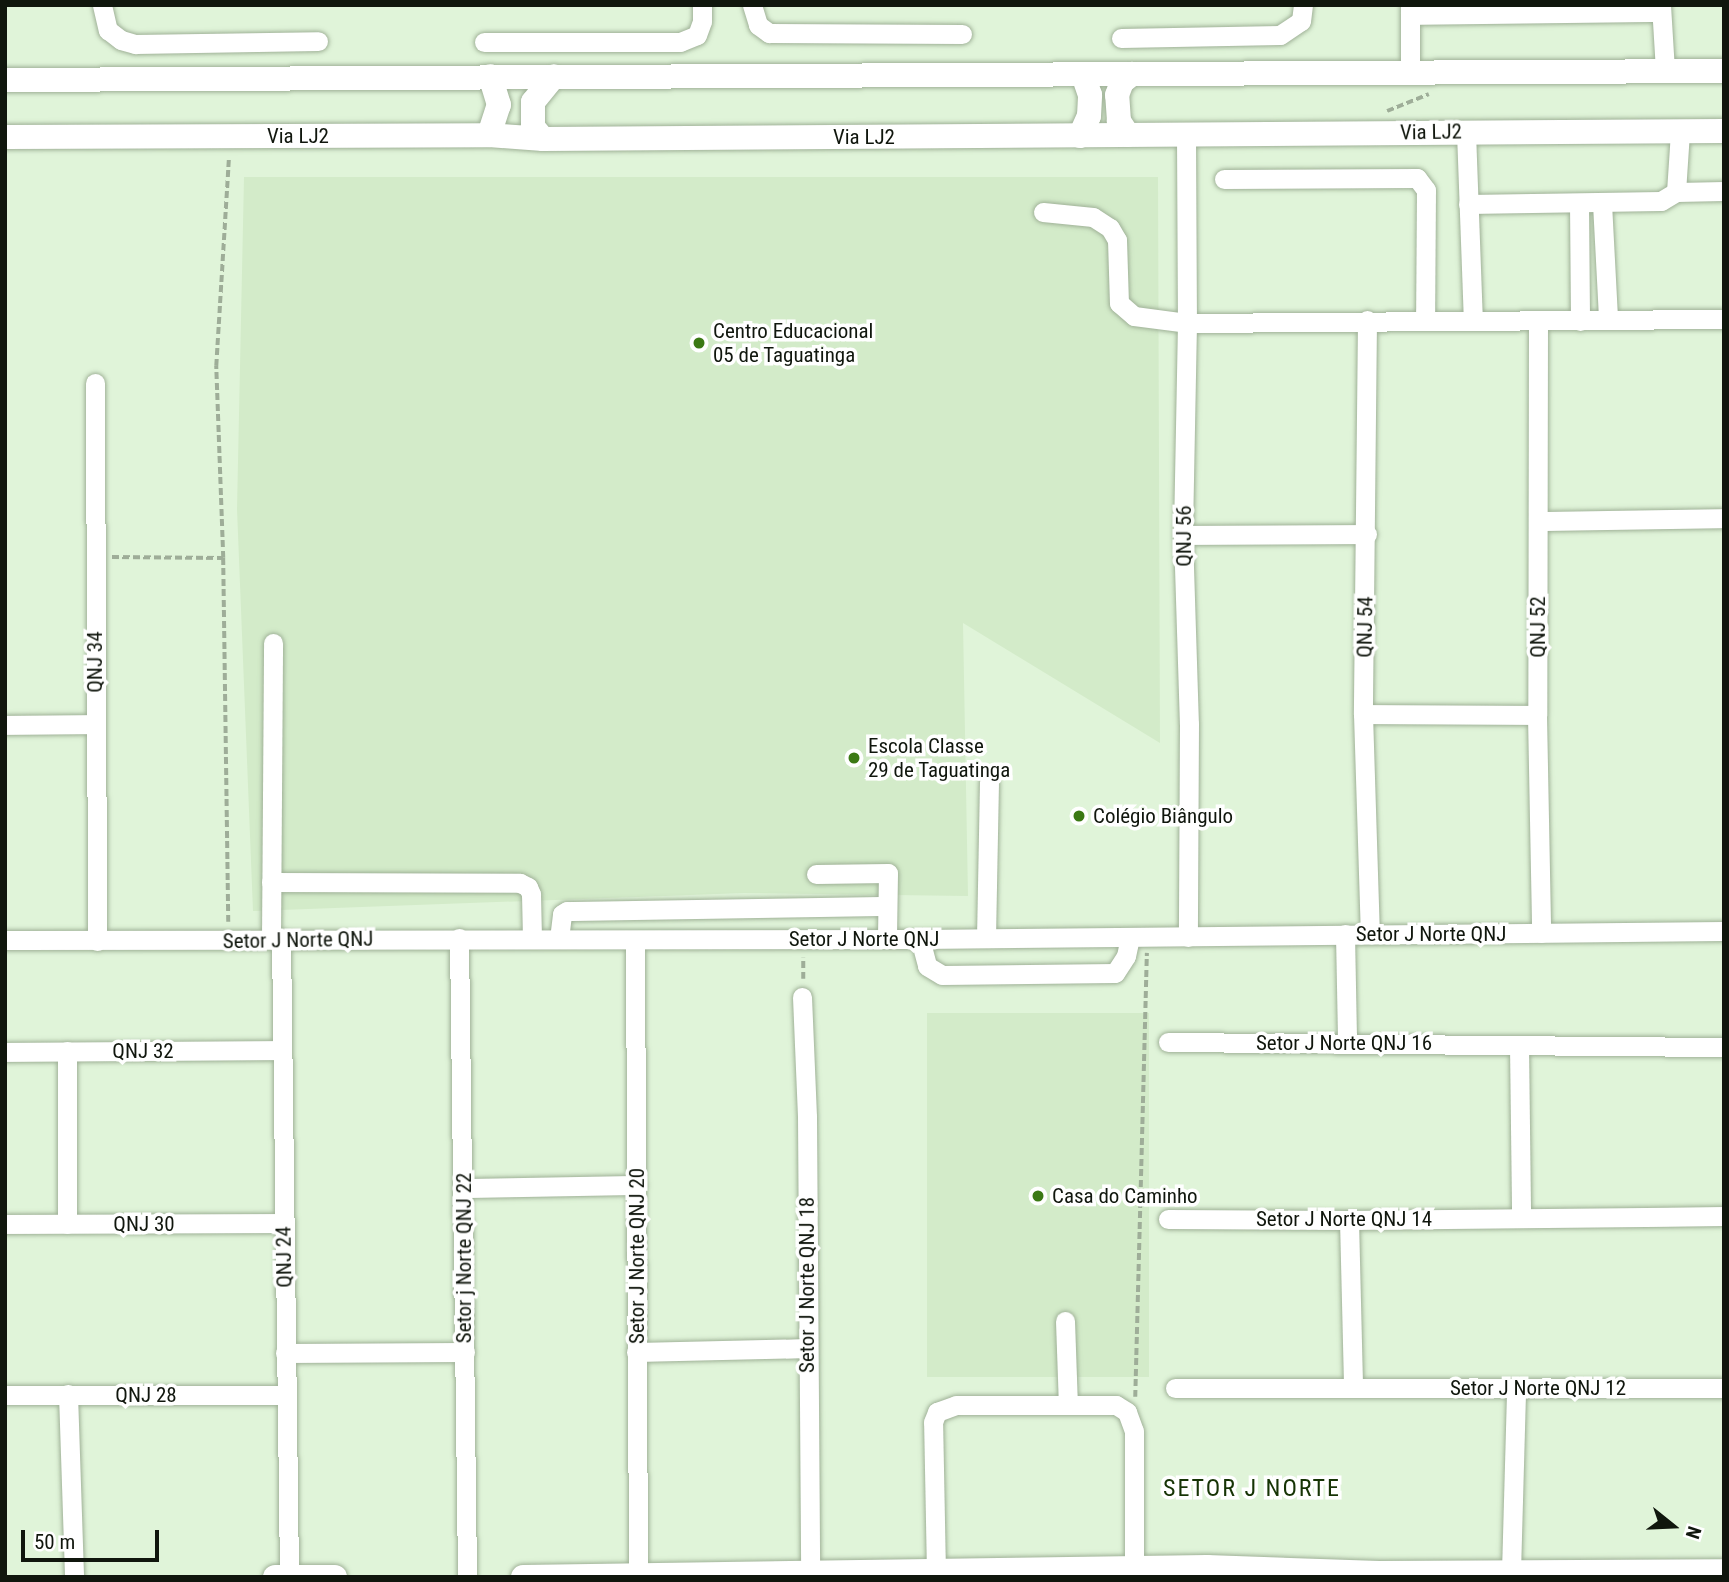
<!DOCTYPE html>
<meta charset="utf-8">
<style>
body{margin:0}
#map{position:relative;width:1729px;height:1582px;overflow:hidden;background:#e0f4d9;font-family:"Roboto Condensed",sans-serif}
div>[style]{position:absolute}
.built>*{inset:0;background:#d3ebc9;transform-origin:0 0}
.path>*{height:3.5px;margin-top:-1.75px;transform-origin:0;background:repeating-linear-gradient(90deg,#9ead98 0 7px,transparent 0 10.5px)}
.roads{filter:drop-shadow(0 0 2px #9fb197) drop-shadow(0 0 2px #9fb197)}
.minor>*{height:19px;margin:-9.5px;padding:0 9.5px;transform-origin:9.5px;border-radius:9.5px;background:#fff}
.major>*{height:24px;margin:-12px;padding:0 12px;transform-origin:12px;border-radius:12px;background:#fff}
.dots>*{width:19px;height:19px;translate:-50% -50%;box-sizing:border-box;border:4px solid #fff;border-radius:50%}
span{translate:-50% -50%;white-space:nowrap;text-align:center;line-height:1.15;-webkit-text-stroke:7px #fff;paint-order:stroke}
.street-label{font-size:21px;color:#10160d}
.poi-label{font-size:21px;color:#10160d}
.left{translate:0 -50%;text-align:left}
.quarter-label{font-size:24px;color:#163405;letter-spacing:2px}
.frame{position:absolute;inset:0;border:7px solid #10160d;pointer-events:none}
.north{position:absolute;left:1638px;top:1491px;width:70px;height:70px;-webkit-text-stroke:5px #fff;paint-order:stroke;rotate:108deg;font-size:19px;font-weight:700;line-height:28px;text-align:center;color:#10160d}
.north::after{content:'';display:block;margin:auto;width:24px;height:32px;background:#10160d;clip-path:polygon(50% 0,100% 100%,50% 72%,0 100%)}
.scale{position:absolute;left:21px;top:1530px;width:138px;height:32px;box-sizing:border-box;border:4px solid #10160d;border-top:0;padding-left:9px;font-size:21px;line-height:24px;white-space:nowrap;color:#10160d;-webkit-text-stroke:5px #fff;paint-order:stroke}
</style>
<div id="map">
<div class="built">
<div style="clip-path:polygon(244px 177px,1158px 177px,1160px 743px,963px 623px,968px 896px,744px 893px,253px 911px,237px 509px)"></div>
<div style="left:1149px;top:1013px;width:364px;height:222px;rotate:90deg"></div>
</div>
<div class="path">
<div style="left:1387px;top:111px;width:45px;rotate:-22deg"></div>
<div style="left:112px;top:557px;width:111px;rotate:0.5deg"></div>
<div style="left:228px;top:922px;width:364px;rotate:-90.8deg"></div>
<div style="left:223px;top:558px;width:192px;rotate:-92.1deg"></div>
<div style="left:216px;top:366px;width:210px;rotate:-86.5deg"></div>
<div style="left:803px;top:979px;width:21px;rotate:-90deg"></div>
<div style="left:1135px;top:1397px;width:444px;rotate:-88.5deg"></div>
</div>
<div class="roads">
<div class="minor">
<div style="left:102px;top:5px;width:26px;rotate:77deg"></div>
<div style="left:108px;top:30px;width:16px;rotate:38deg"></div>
<div style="left:121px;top:40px;width:15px;rotate:16deg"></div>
<div style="left:135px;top:44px;width:183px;rotate:-0.9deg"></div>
<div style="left:752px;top:5px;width:21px;rotate:73deg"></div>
<div style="left:758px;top:25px;width:14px;rotate:36deg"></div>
<div style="left:769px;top:33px;width:193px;rotate:0.3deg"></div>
<div style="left:1410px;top:5px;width:67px;rotate:90deg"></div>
<div style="left:1661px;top:5px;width:66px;rotate:86.5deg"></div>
<div style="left:1410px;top:15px;width:251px;rotate:-0.7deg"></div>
<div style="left:1121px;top:38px;width:159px;rotate:-1.1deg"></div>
<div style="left:1280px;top:35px;width:25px;rotate:-34deg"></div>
<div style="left:1301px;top:21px;width:16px;rotate:-83deg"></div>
<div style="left:484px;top:42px;width:196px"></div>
<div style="left:680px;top:42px;width:18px;rotate:-22deg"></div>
<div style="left:697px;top:35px;width:15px;rotate:-70deg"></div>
<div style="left:702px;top:21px;width:16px;rotate:-90deg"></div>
<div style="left:1466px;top:132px;width:189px;rotate:87.9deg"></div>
<div style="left:1186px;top:136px;width:187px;rotate:89.7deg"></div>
<div style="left:1187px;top:323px;width:212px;rotate:91.1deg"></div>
<div style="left:1183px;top:535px;width:189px;rotate:88.2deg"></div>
<div style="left:1189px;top:724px;width:213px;rotate:90.3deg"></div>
<div style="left:1224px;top:179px;width:193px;rotate:-0.3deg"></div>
<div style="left:1417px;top:178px;width:15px;rotate:53deg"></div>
<div style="left:1426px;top:190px;width:131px;rotate:90.4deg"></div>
<div style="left:1676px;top:192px;width:61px;rotate:-86.2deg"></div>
<div style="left:1579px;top:203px;width:118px;rotate:89.5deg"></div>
<div style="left:1602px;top:203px;width:116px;rotate:87deg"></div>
<div style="left:1468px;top:204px;width:193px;rotate:-0.9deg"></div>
<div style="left:1661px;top:201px;width:17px;rotate:-31deg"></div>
<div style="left:1676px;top:192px;width:48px;rotate:-1.2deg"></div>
<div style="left:1043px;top:212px;width:50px;rotate:5.7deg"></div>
<div style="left:1093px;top:217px;width:20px;rotate:33deg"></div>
<div style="left:1110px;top:228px;width:14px;rotate:60deg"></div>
<div style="left:1117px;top:240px;width:63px;rotate:88.2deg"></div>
<div style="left:1119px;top:303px;width:20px;rotate:41deg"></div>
<div style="left:1134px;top:316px;width:53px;rotate:7.5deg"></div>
<div style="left:1187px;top:323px;width:537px;rotate:-0.43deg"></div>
<div style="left:1367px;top:320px;width:394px;rotate:90.6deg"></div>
<div style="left:1363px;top:714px;width:220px;rotate:88.2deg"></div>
<div style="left:1538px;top:321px;width:394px;rotate:90.1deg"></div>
<div style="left:1537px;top:715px;width:218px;rotate:88.9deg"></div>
<div style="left:95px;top:383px;width:558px;rotate:89.79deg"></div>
<div style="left:1538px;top:521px;width:186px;rotate:-0.9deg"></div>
<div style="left:1183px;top:535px;width:184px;rotate:-0.3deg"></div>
<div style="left:1363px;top:714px;width:174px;rotate:0.3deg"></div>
<div style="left:5px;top:725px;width:90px;rotate:-0.6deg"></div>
<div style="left:816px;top:874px;width:72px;rotate:-0.8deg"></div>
<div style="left:888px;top:873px;width:66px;rotate:90.9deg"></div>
<div style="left:271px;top:882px;width:249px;rotate:0.2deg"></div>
<div style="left:520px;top:883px;width:9px;rotate:27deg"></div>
<div style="left:528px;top:887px;width:8px;rotate:67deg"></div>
<div style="left:531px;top:894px;width:45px;rotate:88.7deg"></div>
<div style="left:1345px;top:934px;width:108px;rotate:88.9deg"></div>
<div style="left:281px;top:938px;width:638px;rotate:89.28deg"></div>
<div style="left:459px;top:938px;width:639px;rotate:89.28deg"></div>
<div style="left:986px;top:938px;width:156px;rotate:-88.9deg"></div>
<div style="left:271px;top:939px;width:296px;rotate:-89.6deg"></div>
<div style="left:559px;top:939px;width:25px;rotate:-83deg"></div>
<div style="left:562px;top:914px;width:6px;rotate:-31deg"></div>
<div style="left:567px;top:911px;width:320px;rotate:-0.9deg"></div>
<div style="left:920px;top:939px;width:28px;rotate:75deg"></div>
<div style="left:927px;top:966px;width:17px;rotate:31deg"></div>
<div style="left:942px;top:975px;width:173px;rotate:-0.7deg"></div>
<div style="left:1115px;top:973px;width:20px;rotate:-57deg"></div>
<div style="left:1126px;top:956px;width:19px;rotate:-78deg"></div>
<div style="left:5px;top:940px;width:915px;rotate:-0.06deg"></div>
<div style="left:920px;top:939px;width:804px;rotate:-0.57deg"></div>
<div style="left:635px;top:940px;width:633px;rotate:89.73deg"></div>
<div style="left:802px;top:997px;width:120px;rotate:87.6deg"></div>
<div style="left:807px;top:1117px;width:457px;rotate:89.6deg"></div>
<div style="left:1168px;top:1042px;width:556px;rotate:0.52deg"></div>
<div style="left:1519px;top:1045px;width:173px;rotate:89.3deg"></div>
<div style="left:5px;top:1052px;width:276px;rotate:-0.4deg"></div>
<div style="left:464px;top:1188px;width:173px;rotate:-1deg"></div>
<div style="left:1168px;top:1219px;width:181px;rotate:0.3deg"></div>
<div style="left:1349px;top:1220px;width:375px;rotate:-0.6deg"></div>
<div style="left:1349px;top:1220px;width:166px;rotate:88.6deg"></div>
<div style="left:5px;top:1224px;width:278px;rotate:-0.2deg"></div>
<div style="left:67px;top:1224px;width:173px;rotate:-90deg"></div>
<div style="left:1065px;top:1321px;width:84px;rotate:88deg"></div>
<div style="left:636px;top:1352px;width:171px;rotate:-1.3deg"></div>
<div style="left:285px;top:1353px;width:180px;rotate:-0.3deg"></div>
<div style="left:1175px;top:1388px;width:549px"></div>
<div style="left:68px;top:1394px;width:183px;rotate:88.1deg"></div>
<div style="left:5px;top:1395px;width:281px"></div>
<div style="left:1511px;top:1572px;width:183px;rotate:-88.4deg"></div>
<div style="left:936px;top:1573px;width:151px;rotate:-91.1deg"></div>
<div style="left:933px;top:1422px;width:11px;rotate:-68deg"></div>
<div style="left:937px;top:1412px;width:20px;rotate:-20deg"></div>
<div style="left:956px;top:1405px;width:160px"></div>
<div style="left:1116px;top:1405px;width:13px;rotate:32deg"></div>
<div style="left:1127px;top:1412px;width:20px;rotate:70deg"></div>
<div style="left:1134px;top:1431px;width:138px;rotate:90deg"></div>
</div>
<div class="major">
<div style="left:5px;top:80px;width:1719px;rotate:-0.3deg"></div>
<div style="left:489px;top:135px;width:32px;rotate:-72deg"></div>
<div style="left:499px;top:105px;width:30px;rotate:-107deg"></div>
<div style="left:1128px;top:135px;width:17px;rotate:-123deg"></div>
<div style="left:1119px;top:121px;width:26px;rotate:-94deg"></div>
<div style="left:1117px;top:95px;width:14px;rotate:-69deg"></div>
<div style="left:1122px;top:82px;width:13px;rotate:-39deg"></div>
<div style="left:1080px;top:136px;width:22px;rotate:-66deg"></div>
<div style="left:1089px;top:116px;width:21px;rotate:-87deg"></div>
<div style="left:1090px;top:95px;width:21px;rotate:-109deg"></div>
<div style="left:5px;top:137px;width:484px;rotate:-0.2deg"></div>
<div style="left:489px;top:135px;width:54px;rotate:4.2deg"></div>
<div style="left:543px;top:139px;width:1181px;rotate:-0.39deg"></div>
<div style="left:543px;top:139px;width:16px;rotate:-130deg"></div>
<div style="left:533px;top:127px;width:25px;rotate:-90deg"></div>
<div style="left:533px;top:102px;width:33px;rotate:-51deg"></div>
<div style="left:275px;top:1577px;width:60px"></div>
<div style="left:523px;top:1577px;width:684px;rotate:-0.84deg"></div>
<div style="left:1207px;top:1567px;width:172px;rotate:2deg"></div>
<div style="left:1379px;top:1573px;width:345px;rotate:-0.3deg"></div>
</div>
</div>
<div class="dots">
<div style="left:699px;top:343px;background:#3b7914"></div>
<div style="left:854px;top:758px;background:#3b7914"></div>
<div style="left:1079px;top:816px;background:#3b7914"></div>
<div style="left:1038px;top:1196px;background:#3b7914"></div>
</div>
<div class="street-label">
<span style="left:1431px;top:132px;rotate:-1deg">Via LJ2</span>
<span style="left:298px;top:136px">Via LJ2</span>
<span style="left:864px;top:137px">Via LJ2</span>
<span style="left:1184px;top:536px;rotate:-90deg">QNJ 56</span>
<span style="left:1365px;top:627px;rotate:-89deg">QNJ 54</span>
<span style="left:1538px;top:627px;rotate:-90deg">QNJ 52</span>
<span style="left:95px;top:662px;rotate:-90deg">QNJ 34</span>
<span style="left:1431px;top:934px">Setor J Norte QNJ</span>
<span style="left:864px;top:939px">Setor J Norte QNJ</span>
<span style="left:298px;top:940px;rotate:-1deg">Setor J Norte QNJ</span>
<span style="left:1344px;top:1043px">Setor J Norte QNJ 16</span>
<span style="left:143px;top:1051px">QNJ 32</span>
<span style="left:1344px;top:1219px">Setor J Norte QNJ 14</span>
<span style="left:144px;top:1224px">QNJ 30</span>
<span style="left:637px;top:1256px;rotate:-90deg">Setor J Norte QNJ 20</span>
<span style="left:284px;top:1257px;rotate:-91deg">QNJ 24</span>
<span style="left:464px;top:1258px;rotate:-90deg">Setor j Norte QNJ 22</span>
<span style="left:807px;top:1285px;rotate:-90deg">Setor J Norte QNJ 18</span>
<span style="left:1538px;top:1388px">Setor J Norte QNJ 12</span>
<span style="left:146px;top:1395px">QNJ 28</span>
</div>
<div class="poi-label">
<span class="left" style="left:713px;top:343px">Centro Educacional<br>05 de Taguatinga</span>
<span class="left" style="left:868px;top:758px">Escola Classe<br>29 de Taguatinga</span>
<span class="left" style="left:1093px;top:816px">Colégio Biângulo</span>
<span class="left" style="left:1052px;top:1196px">Casa do Caminho</span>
</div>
<div class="quarter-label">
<span style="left:1252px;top:1489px">SETOR J NORTE</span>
</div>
<div class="frame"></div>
<div class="north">N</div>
<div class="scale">50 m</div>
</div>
